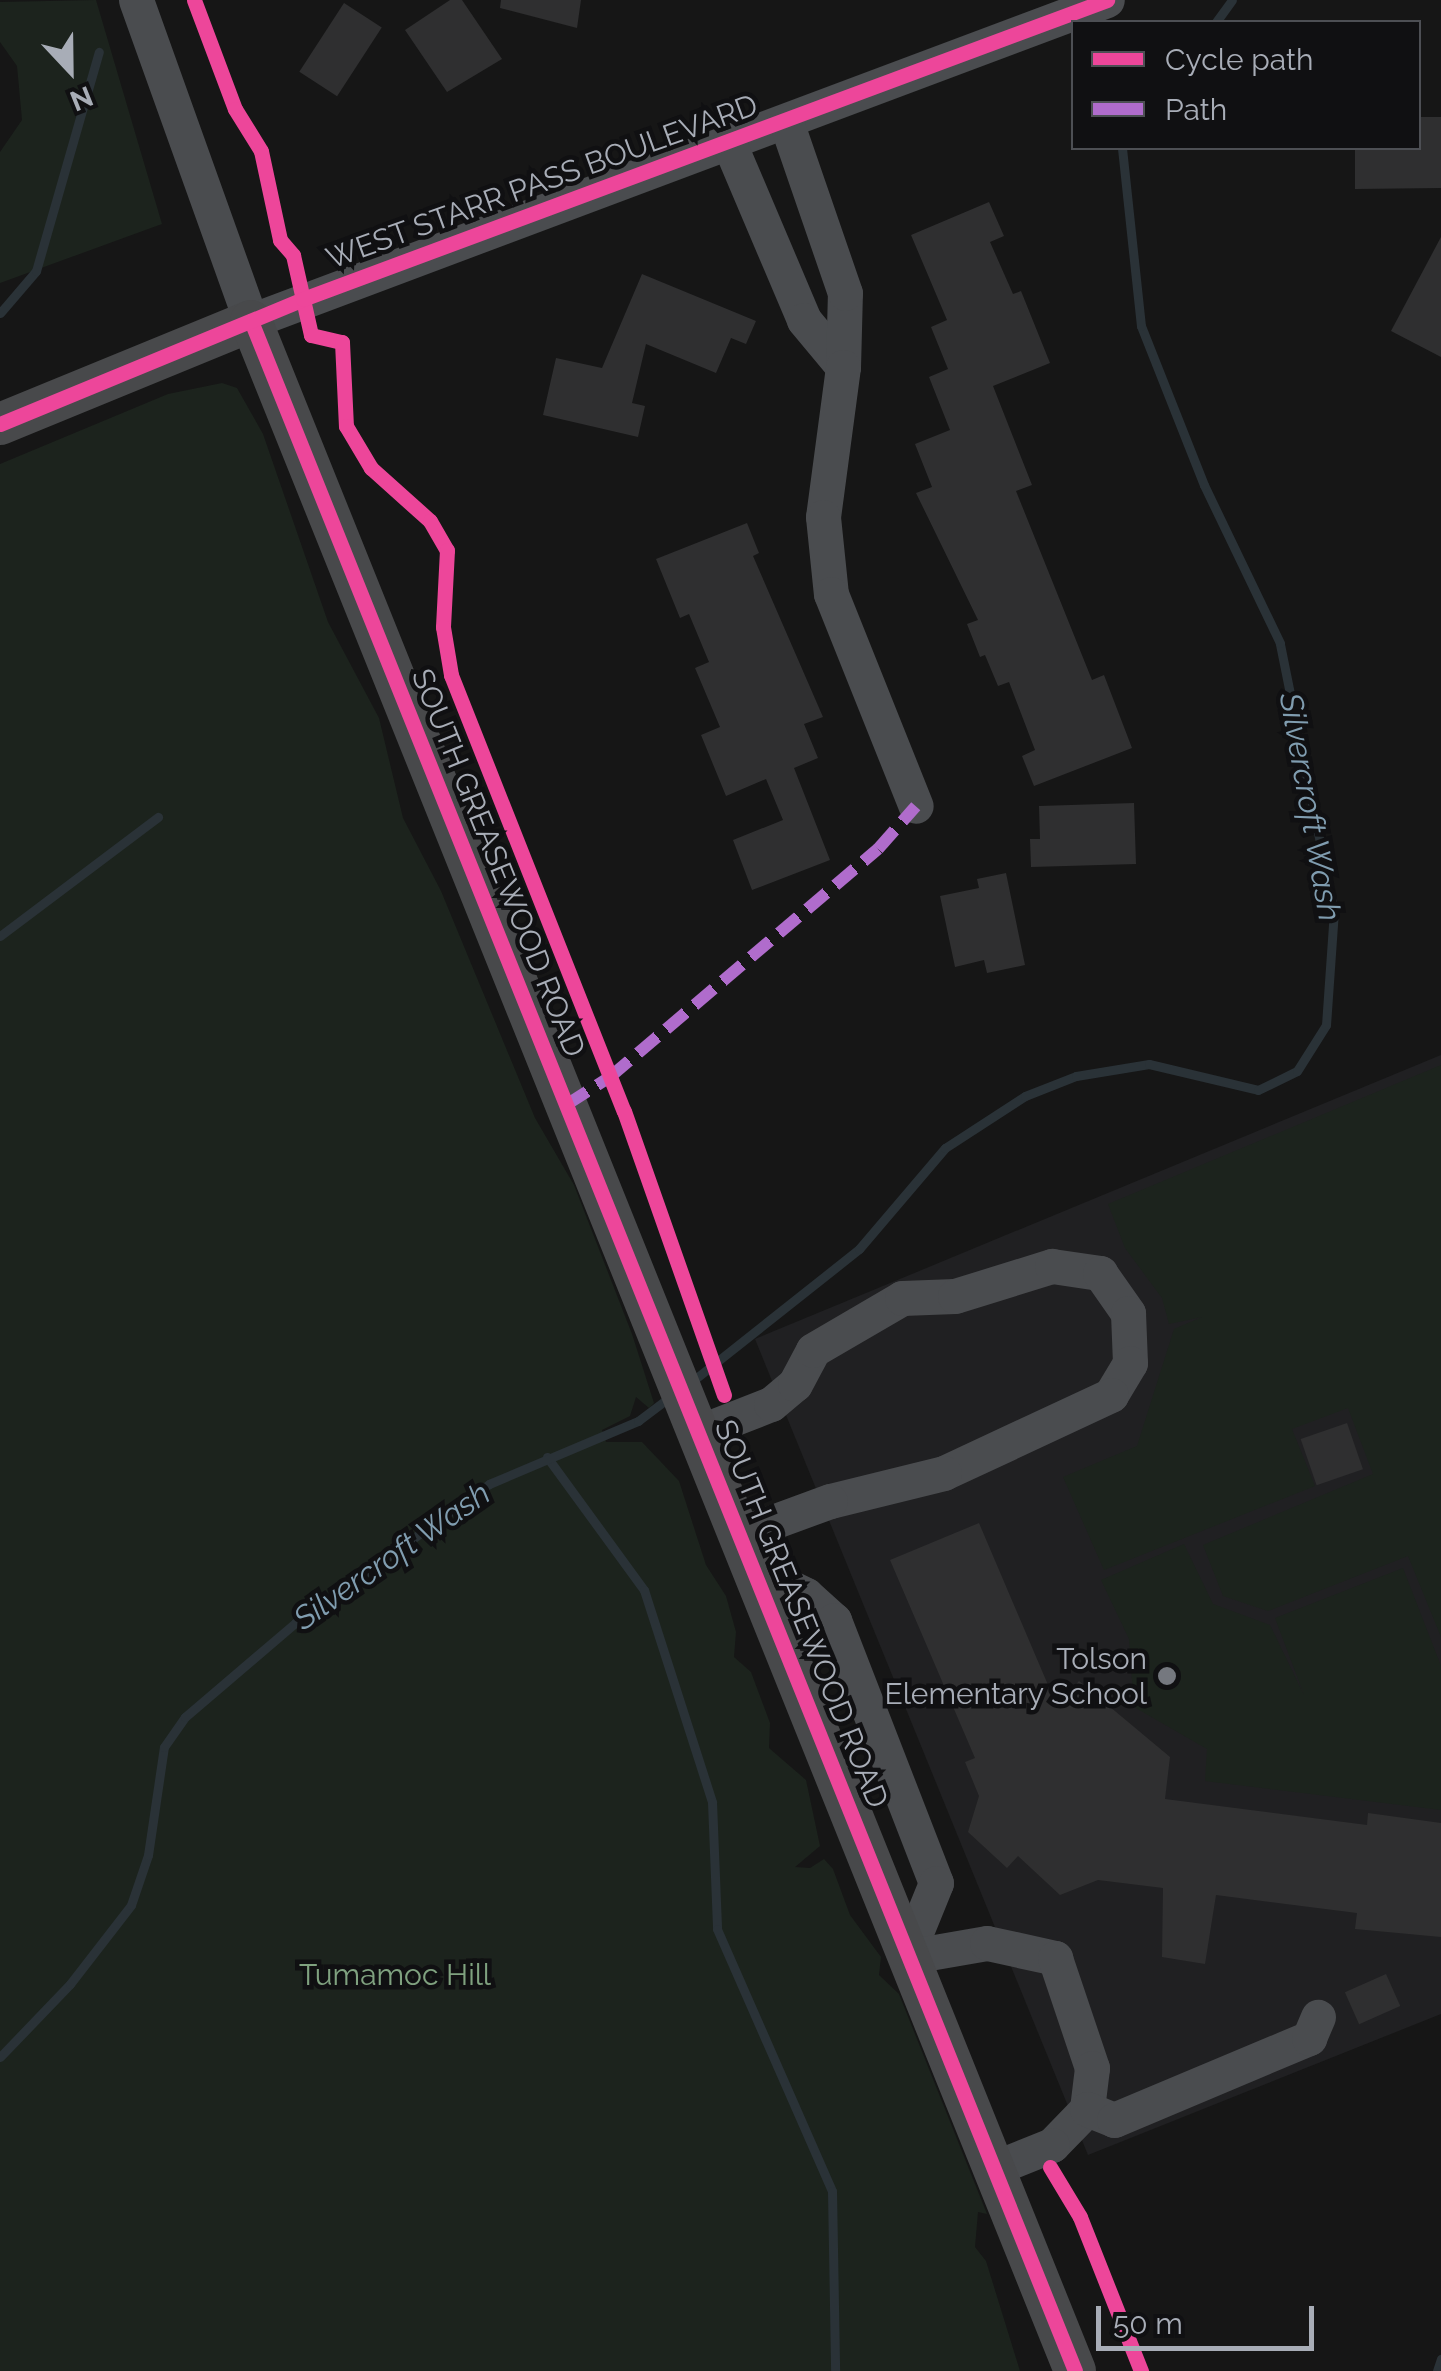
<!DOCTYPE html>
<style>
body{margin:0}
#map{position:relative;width:1441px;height:2371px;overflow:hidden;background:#161616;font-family:Raleway,sans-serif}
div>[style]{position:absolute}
.built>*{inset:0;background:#202022}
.green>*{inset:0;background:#1c231d}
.stream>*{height:9px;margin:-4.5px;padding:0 4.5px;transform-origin:4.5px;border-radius:4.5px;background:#2a3237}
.building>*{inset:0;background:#2f2f30;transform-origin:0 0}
.minor>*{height:35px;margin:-17.5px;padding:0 17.5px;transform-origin:17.5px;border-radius:17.5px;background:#4a4c4f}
.major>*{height:42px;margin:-21px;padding:0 21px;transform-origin:21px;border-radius:21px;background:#48494b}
.quiet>*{height:12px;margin-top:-6px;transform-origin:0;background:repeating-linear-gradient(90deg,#b06ccc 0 25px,transparent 0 37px)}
.cycleway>*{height:15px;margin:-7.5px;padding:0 7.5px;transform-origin:7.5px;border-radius:7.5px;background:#ed469a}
.dots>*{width:28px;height:28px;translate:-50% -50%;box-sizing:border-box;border:5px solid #101012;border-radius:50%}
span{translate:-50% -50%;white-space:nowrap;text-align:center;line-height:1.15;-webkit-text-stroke:9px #101012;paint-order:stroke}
.street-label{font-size:30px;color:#a8adb7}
.poi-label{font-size:30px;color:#a8adb7}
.right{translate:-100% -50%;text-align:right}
.park-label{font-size:30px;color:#7fa17f}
.water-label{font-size:32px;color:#809db0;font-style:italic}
.legend{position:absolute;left:1071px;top:20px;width:350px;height:130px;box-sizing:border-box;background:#101012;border:2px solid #4d4f54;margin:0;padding:12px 18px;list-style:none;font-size:30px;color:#a8adb7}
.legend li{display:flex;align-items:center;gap:20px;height:50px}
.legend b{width:50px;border:2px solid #4d4f54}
.north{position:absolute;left:20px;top:20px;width:100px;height:100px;-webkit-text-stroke:8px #101012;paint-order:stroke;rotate:158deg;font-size:28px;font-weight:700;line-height:40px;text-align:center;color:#a8adb7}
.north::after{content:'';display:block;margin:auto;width:35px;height:45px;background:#a8adb7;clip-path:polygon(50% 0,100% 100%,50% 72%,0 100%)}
.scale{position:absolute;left:1096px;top:2306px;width:218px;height:45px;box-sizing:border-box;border:5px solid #a8adb7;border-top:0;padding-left:12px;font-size:30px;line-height:35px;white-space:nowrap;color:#a8adb7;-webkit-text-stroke:8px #101012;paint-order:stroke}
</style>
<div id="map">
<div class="built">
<div style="clip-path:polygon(1441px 1055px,1441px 2014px,1088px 2155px,755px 1339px)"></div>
</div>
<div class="green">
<div style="clip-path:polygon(96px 0,162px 224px,0 283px,0 152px,22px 120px,17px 66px,0 42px,0 2px)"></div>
<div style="clip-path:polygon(222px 383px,237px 388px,263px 434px,328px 622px,379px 718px,403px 818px,441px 891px,535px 1118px,574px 1185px,632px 1334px,654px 1403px,649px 1408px,636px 1397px,630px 1416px,602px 1430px,606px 1442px,642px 1442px,679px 1481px,706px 1565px,726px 1596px,736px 1632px,734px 1657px,751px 1672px,770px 1723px,769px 1748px,806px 1780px,820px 1846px,795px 1867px,810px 1868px,824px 1859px,833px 1869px,850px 1915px,881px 1957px,879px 1975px,899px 1994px,987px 2214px,978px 2212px,975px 2247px,986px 2261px,1020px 2371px,0 2371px,0 464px,168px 394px)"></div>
<div style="clip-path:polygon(1441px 1065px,1441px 1637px,1408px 1556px,1268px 1611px,1223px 1596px,1203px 1545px,1373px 1474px,1348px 1408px,1292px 1429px,1315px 1486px,1104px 1570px,1063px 1477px,1137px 1446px,1174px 1329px,1202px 1317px,1169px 1324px,1162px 1298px,1125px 1248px,1108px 1204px)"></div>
<div style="clip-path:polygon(1184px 1544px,1213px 1604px,1270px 1625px,1304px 1695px,1275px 1618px,1403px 1568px,1441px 1666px,1441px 1810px,1205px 1781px,1207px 1749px,1134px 1707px,1129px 1639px,1101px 1580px)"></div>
</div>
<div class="stream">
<div style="left:1216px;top:22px;width:27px;rotate:-54deg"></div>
<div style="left:0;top:313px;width:55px;rotate:-49.4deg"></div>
<div style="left:36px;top:271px;width:228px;rotate:-74deg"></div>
<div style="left:0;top:936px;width:198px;rotate:-37deg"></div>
<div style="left:690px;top:1383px;width:216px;rotate:-38.4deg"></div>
<div style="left:859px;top:1249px;width:133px;rotate:-49.6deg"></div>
<div style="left:945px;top:1148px;width:95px;rotate:-33deg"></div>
<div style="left:1025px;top:1096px;width:55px;rotate:-21.4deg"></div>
<div style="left:1076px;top:1076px;width:74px;rotate:-9.3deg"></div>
<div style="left:1149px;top:1064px;width:112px;rotate:13.4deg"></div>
<div style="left:1258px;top:1090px;width:43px;rotate:-26deg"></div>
<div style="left:1297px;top:1071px;width:54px;rotate:-57.8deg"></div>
<div style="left:1326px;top:1025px;width:113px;rotate:-86deg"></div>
<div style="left:1334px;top:912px;width:274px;rotate:-101.4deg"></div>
<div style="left:1280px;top:643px;width:175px;rotate:-115.7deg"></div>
<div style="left:1204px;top:485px;width:171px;rotate:-111.6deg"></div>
<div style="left:1141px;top:326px;width:179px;rotate:-96.1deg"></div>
<div style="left:547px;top:1457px;width:165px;rotate:53.9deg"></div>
<div style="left:644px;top:1590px;width:223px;rotate:72.2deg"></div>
<div style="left:712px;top:1802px;width:127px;rotate:87.7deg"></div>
<div style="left:717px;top:1929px;width:286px;rotate:66.3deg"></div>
<div style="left:832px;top:2191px;width:180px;rotate:89deg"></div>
<div style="left:0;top:2057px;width:101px;rotate:-46.2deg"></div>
<div style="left:70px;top:1984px;width:100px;rotate:-52.3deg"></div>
<div style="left:131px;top:1905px;width:53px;rotate:-71.2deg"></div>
<div style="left:148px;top:1855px;width:109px;rotate:-81.6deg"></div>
<div style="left:164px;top:1747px;width:37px;rotate:-55deg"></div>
<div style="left:185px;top:1717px;width:145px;rotate:-40.5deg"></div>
<div style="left:295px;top:1623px;width:239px;rotate:-35.6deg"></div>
<div style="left:489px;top:1484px;width:162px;rotate:-22.9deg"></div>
<div style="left:638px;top:1421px;width:39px;rotate:-37deg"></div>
<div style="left:1437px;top:2371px;width:13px;rotate:-72deg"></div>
</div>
<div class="building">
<div style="clip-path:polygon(450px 0,462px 0,502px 59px,447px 92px,405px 30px)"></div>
<div style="clip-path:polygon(501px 0,581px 0,577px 28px,500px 8px)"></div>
<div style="left:344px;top:3px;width:45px;height:82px;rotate:33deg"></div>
<div style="clip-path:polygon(1418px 117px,1441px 117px,1441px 188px,1355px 189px,1355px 148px,1418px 148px)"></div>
<div style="clip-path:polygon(989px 202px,1004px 236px,990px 242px,1013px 294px,1021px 291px,1050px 363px,993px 386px,1032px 485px,1016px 491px,1092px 680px,1104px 675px,1132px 748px,1034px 786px,1022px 756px,1035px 750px,1009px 682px,998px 686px,985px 655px,980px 657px,967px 624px,978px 620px,916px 493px,932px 487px,915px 444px,950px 430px,929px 377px,948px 369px,931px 327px,947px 320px,911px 235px)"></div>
<div style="clip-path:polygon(1441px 237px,1441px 357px,1391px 331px)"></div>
<div style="clip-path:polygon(642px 274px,756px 321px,746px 344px,731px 338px,716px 373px,646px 344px,632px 403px,645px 406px,638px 437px,543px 415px,556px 358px,602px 368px)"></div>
<div style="clip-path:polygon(747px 523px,759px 553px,753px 556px,823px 717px,804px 724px,818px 758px,794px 768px,830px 860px,752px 890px,733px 840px,783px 820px,766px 779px,726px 796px,701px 735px,720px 727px,695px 668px,709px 662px,689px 614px,680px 618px,656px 559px)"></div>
<div style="clip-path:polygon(1134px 803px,1136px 864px,1031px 867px,1030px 839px,1040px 839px,1039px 806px)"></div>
<div style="clip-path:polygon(1006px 873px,1025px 965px,987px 973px,984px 960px,955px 967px,940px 896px,979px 888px,977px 879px)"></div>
<div style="left:1347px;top:1423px;width:49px;height:49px;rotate:71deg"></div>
<div style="clip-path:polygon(979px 1523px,1057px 1706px,1079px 1681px,1170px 1757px,1165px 1799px,1367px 1825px,1368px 1813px,1441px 1823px,1441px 1937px,1355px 1929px,1357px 1913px,1216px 1895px,1205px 1964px,1162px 1957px,1163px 1888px,1098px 1880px,1060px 1895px,1018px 1856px,1007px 1868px,968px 1832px,979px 1796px,965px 1762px,975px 1758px,890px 1560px)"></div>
<div style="left:1386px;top:1974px;width:35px;height:45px;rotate:66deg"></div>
</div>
<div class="minor">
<div style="left:136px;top:0;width:341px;rotate:70.3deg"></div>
<div style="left:251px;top:321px;width:914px;rotate:-20.56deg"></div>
<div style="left:729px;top:143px;width:192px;rotate:67deg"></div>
<div style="left:804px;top:320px;width:61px;rotate:50.3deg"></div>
<div style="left:843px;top:367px;width:74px;rotate:-88.5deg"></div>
<div style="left:845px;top:293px;width:181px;rotate:-109deg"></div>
<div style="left:843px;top:367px;width:151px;rotate:97.6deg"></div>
<div style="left:823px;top:517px;width:77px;rotate:84.1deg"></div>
<div style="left:831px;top:594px;width:228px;rotate:68.2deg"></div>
<div style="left:699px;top:1432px;width:77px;rotate:-21.3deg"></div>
<div style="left:771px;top:1404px;width:31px;rotate:-40deg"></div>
<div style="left:795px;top:1384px;width:38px;rotate:-62deg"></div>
<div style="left:813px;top:1350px;width:103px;rotate:-30.3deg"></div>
<div style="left:902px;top:1298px;width:53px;rotate:-2.2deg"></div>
<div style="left:955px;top:1296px;width:102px;rotate:-17.2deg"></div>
<div style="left:1052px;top:1266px;width:49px;rotate:8.3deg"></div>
<div style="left:1100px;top:1273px;width:49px;rotate:55deg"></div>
<div style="left:1128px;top:1313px;width:50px;rotate:87.7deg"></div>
<div style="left:1130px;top:1363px;width:37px;rotate:121deg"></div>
<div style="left:1111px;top:1395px;width:184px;rotate:155deg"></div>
<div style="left:944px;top:1473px;width:117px;rotate:166.2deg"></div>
<div style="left:830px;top:1501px;width:96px;rotate:159.9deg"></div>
<div style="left:755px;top:1570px;width:57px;rotate:26.1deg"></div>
<div style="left:806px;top:1595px;width:38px;rotate:42deg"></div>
<div style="left:834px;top:1620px;width:282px;rotate:68.8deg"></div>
<div style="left:936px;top:1883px;width:80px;rotate:112.1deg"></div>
<div style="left:906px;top:1957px;width:82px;rotate:-9.8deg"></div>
<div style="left:987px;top:1943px;width:70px;rotate:12.4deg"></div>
<div style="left:1055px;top:1958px;width:116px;rotate:71.4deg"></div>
<div style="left:1092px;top:2068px;width:41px;rotate:97deg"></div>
<div style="left:1087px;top:2109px;width:50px;rotate:134.2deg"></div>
<div style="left:1052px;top:2145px;width:65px;rotate:158.2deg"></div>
<div style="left:1087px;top:2109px;width:29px;rotate:22deg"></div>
<div style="left:1114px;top:2120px;width:212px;rotate:-22.8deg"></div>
<div style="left:1309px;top:2038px;width:23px;rotate:-67deg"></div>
</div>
<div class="major">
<div style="left:0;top:424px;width:271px;rotate:-22.3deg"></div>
<div style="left:251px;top:321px;width:2209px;rotate:68.1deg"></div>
</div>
<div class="quiet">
<div style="left:566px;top:1105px;width:52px;rotate:-32.5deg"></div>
<div style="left:610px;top:1077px;width:352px;rotate:-40.4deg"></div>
<div style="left:878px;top:849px;width:57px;rotate:-48.5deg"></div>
</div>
<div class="cycleway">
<div style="left:194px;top:0;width:116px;rotate:69.4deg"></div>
<div style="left:235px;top:109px;width:49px;rotate:58.2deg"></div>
<div style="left:261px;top:151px;width:91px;rotate:77.9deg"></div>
<div style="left:280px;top:240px;width:20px;rotate:49deg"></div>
<div style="left:293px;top:255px;width:82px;rotate:77.3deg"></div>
<div style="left:311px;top:335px;width:32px;rotate:13deg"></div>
<div style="left:342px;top:342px;width:84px;rotate:87.3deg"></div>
<div style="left:346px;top:426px;width:49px;rotate:59.2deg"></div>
<div style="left:371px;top:468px;width:79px;rotate:41.9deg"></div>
<div style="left:430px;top:521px;width:34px;rotate:60deg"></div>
<div style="left:447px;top:550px;width:77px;rotate:93deg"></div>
<div style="left:443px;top:627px;width:49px;rotate:80.5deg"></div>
<div style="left:451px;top:675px;width:469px;rotate:68.4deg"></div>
<div style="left:624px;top:1111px;width:301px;rotate:70.6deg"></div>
<div style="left:251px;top:321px;width:2209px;rotate:68.1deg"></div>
<div style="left:0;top:424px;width:328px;rotate:-22.4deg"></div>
<div style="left:303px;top:299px;width:858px;rotate:-20.4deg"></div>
<div style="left:1050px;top:2167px;width:58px;rotate:59deg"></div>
<div style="left:1080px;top:2217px;width:166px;rotate:68.4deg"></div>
</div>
<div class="dots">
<div style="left:1167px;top:1676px;background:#75787f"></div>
</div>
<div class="street-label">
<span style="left:542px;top:182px;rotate:-20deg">WEST STARR PASS BOULEVARD</span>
<span style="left:498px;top:863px;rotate:68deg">SOUTH GREASEWOOD ROAD</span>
<span style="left:801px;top:1614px;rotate:68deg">SOUTH GREASEWOOD ROAD</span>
</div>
<div class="poi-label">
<span class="right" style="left:1147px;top:1676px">Tolson<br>Elementary School</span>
</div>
<div class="park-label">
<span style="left:395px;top:1975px">Tumamoc Hill</span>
</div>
<div class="water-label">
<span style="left:1310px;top:807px;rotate:80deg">Silvercroft Wash</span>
<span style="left:392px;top:1556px;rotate:-35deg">Silvercroft Wash</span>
</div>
<ul class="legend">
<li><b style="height:12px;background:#ed469a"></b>Cycle path</li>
<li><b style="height:12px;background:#b06ccc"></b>Path</li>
</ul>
<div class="north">N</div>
<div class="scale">50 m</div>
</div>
